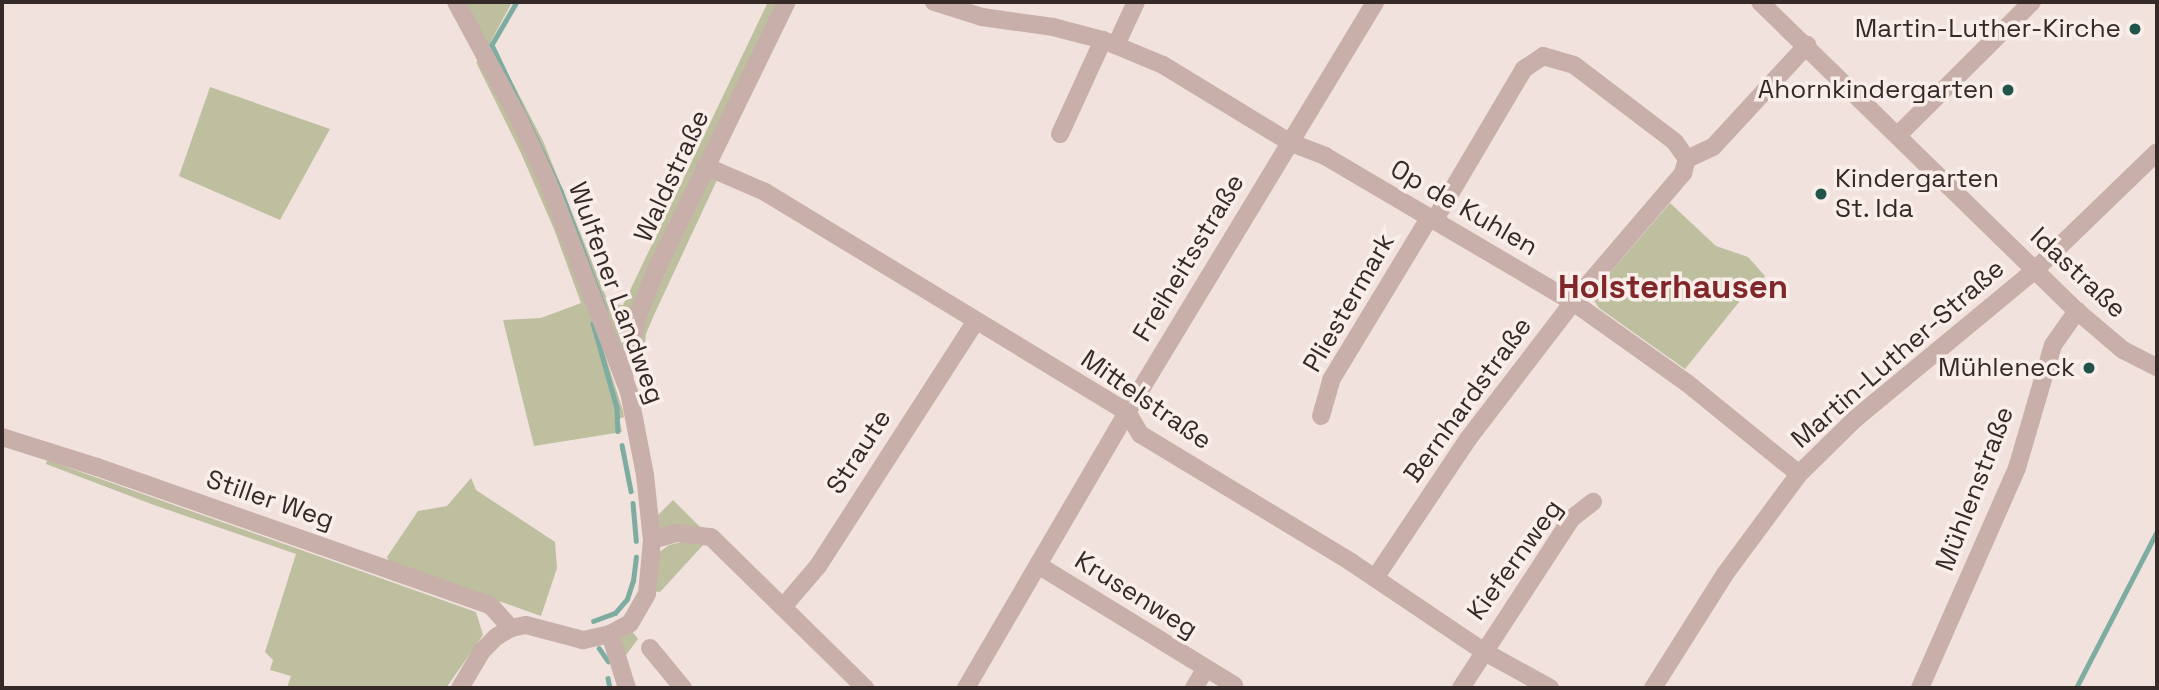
<!DOCTYPE html>
<meta charset="utf-8">
<style>
body{margin:0}
#map{position:relative;width:2159px;height:690px;overflow:hidden;background:#f1e2dd;font-family:"Space Grotesk",sans-serif}
div>[style]{position:absolute}
.green>*{inset:0;background:#bdbf9e}
.stream>*{height:4.5px;margin:-2.25px;padding:0 2.25px;transform-origin:2.25px;border-radius:2.25px;background:#7eaca1}
.minor>*{height:18px;margin:-9px;padding:0 9px;transform-origin:9px;border-radius:9px;background:#c8afaa}
.dots>*{width:19px;height:19px;translate:-50% -50%;box-sizing:border-box;border:4px solid #f9eee9;border-radius:50%}
span{translate:-50% -50%;white-space:nowrap;text-align:center;line-height:1.15;-webkit-text-stroke:7px #f9eee9;paint-order:stroke}
.poi-label{font-size:26px;color:#362a29}
.right{translate:-100% -50%;text-align:right}
.left{translate:0 -50%;text-align:left}
.street-label{font-size:26px;color:#362a29}
.district-label{font-size:33px;color:#80272a;font-weight:700}
.frame{position:absolute;inset:0;border:4px solid #362a29;pointer-events:none}
</style>
<div id="map">
<div class="green">
<div style="clip-path:polygon(460px 2px,512px 2px,491px 41px,543px 141px,609px 304px,623px 305px,768px 2px,780px 2px,623px 364px)"></div>
<div style="clip-path:polygon(481px 59px,516px 122px,581px 280px,623px 411px,624px 417px,619px 419px,622px 432px,534px 446px,503px 320px,541px 318px,581px 303px,554px 229px,520px 151px,476px 62px)"></div>
<div style="clip-path:polygon(210px 87px,330px 129px,280px 220px,179px 176px)"></div>
<div style="clip-path:polygon(709px 178px,717px 180px,654px 315px,646px 334px,642px 372px,633px 366px,644px 315px)"></div>
<div style="clip-path:polygon(1670px 203px,1716px 246px,1748px 257px,1765px 276px,1755px 289px,1752px 286px,1685px 369px,1599px 308px,1593px 299px,1596px 289px)"></div>
<div style="clip-path:polygon(47px 460px,476px 612px,483px 635px,446px 688px,287px 688px,291px 676px,270px 670px,273px 660px,265px 652px,296px 554px,154px 505px,46px 464px)"></div>
<div style="clip-path:polygon(471px 478px,476px 490px,555px 542px,557px 568px,541px 616px,389px 562px,387px 557px,418px 511px,447px 506px)"></div>
<div style="clip-path:polygon(673px 500px,701px 528px,662px 534px,654px 519px)"></div>
<div style="clip-path:polygon(695px 539px,705px 543px,660px 592px,652px 591px,658px 553px,669px 545px)"></div>
<div style="clip-path:polygon(632px 631px,638px 639px,623px 659px,620px 641px,622px 635px)"></div>
</div>
<div class="stream">
<div style="left:517px;top:2px;width:50px;rotate:120.2deg"></div>
<div style="left:492px;top:45px;width:161px;rotate:64.7deg"></div>
<div style="left:561px;top:191px;width:126px;rotate:69.6deg"></div>
<div style="left:593px;top:323px;width:88px;rotate:74.2deg"></div>
<div style="left:617px;top:408px;width:23px;rotate:88deg"></div>
<div style="left:622px;top:445px;width:47px;rotate:78.9deg"></div>
<div style="left:633px;top:503px;width:38px;rotate:85deg"></div>
<div style="left:593px;top:621px;width:23px;rotate:-20deg"></div>
<div style="left:615px;top:613px;width:18px;rotate:-49deg"></div>
<div style="left:627px;top:599px;width:19px;rotate:-72deg"></div>
<div style="left:633px;top:581px;width:24px;rotate:-83deg"></div>
<div style="left:599px;top:648px;width:16px;rotate:55deg"></div>
<div style="left:608px;top:678px;width:10px;rotate:79deg"></div>
<div style="left:2076px;top:688px;width:177px;rotate:-62.7deg"></div>
</div>
<div class="minor">
<div style="left:456px;top:2px;width:131px;rotate:61.7deg"></div>
<div style="left:518px;top:117px;width:72px;rotate:65.2deg"></div>
<div style="left:548px;top:182px;width:225px;rotate:68.9deg"></div>
<div style="left:629px;top:392px;width:85px;rotate:79.1deg"></div>
<div style="left:645px;top:475px;width:65px;rotate:83.9deg"></div>
<div style="left:652px;top:540px;width:54px;rotate:95.3deg"></div>
<div style="left:647px;top:594px;width:34px;rotate:120deg"></div>
<div style="left:630px;top:623px;width:23px;rotate:151deg"></div>
<div style="left:610px;top:634px;width:28px;rotate:167deg"></div>
<div style="left:583px;top:640px;width:59px;rotate:-165.3deg"></div>
<div style="left:526px;top:625px;width:15px;rotate:169deg"></div>
<div style="left:511px;top:628px;width:17px;rotate:149deg"></div>
<div style="left:496px;top:637px;width:20px;rotate:135deg"></div>
<div style="left:482px;top:651px;width:43px;rotate:120.7deg"></div>
<div style="left:934px;top:2px;width:50px;rotate:17.4deg"></div>
<div style="left:982px;top:17px;width:72px;rotate:8deg"></div>
<div style="left:1053px;top:27px;width:52px;rotate:14.6deg"></div>
<div style="left:1103px;top:40px;width:65px;rotate:22.6deg"></div>
<div style="left:1163px;top:65px;width:148px;rotate:31.4deg"></div>
<div style="left:1289px;top:142px;width:39px;rotate:21deg"></div>
<div style="left:1325px;top:156px;width:288px;rotate:30.5deg"></div>
<div style="left:1573px;top:302px;width:140px;rotate:35.4deg"></div>
<div style="left:1687px;top:383px;width:144px;rotate:39.1deg"></div>
<div style="left:1760px;top:2px;width:443px;rotate:44.3deg"></div>
<div style="left:2077px;top:311px;width:60px;rotate:40.3deg"></div>
<div style="left:2123px;top:350px;width:38px;rotate:27deg"></div>
<div style="left:1116px;top:45px;width:47px;rotate:-65.1deg"></div>
<div style="left:1060px;top:134px;width:103px;rotate:-65.4deg"></div>
<div style="left:1898px;top:135px;width:189px;rotate:-44.8deg"></div>
<div style="left:1687px;top:159px;width:29px;rotate:-25deg"></div>
<div style="left:1713px;top:147px;width:139px;rotate:-47.3deg"></div>
<div style="left:705px;top:166px;width:65px;rotate:23.4deg"></div>
<div style="left:765px;top:192px;width:424px;rotate:31.3deg"></div>
<div style="left:1127px;top:412px;width:26px;rotate:59deg"></div>
<div style="left:1140px;top:434px;width:247px;rotate:31.2deg"></div>
<div style="left:1351px;top:562px;width:159px;rotate:34deg"></div>
<div style="left:1483px;top:651px;width:77px;rotate:28.9deg"></div>
<div style="left:1434px;top:221px;width:177px;rotate:-59.4deg"></div>
<div style="left:1524px;top:69px;width:23px;rotate:-34deg"></div>
<div style="left:1543px;top:56px;width:32px;rotate:16deg"></div>
<div style="left:1574px;top:65px;width:127px;rotate:37.3deg"></div>
<div style="left:1675px;top:142px;width:21px;rotate:55deg"></div>
<div style="left:624px;top:379px;width:66px;rotate:-77.7deg"></div>
<div style="left:638px;top:315px;width:48px;rotate:-68.2deg"></div>
<div style="left:656px;top:270px;width:298px;rotate:-64deg"></div>
<div style="left:1321px;top:416px;width:37px;rotate:-74deg"></div>
<div style="left:1331px;top:380px;width:189px;rotate:-58.8deg"></div>
<div style="left:2px;top:437px;width:100px;rotate:17.5deg"></div>
<div style="left:97px;top:467px;width:418px;rotate:19.4deg"></div>
<div style="left:491px;top:606px;width:30px;rotate:48deg"></div>
<div style="left:652px;top:540px;width:26px;rotate:-16deg"></div>
<div style="left:677px;top:533px;width:34px;rotate:7deg"></div>
<div style="left:711px;top:537px;width:216px;rotate:44.4deg"></div>
<div style="left:1038px;top:565px;width:230px;rotate:31.5deg"></div>
<div style="left:1375px;top:578px;width:167px;rotate:-56.2deg"></div>
<div style="left:1468px;top:439px;width:173px;rotate:-52.5deg"></div>
<div style="left:1573px;top:302px;width:170px;rotate:-49.5deg"></div>
<div style="left:1683px;top:173px;width:15px;rotate:-74deg"></div>
<div style="left:783px;top:607px;width:54px;rotate:-49.5deg"></div>
<div style="left:818px;top:566px;width:290px;rotate:-57.2deg"></div>
<div style="left:610px;top:634px;width:57px;rotate:72.5deg"></div>
<div style="left:650px;top:648px;width:52px;rotate:50.5deg"></div>
<div style="left:966px;top:688px;width:320px;rotate:-59.7deg"></div>
<div style="left:1127px;top:412px;width:479px;rotate:-58.8deg"></div>
<div style="left:1194px;top:688px;width:21px;rotate:-59deg"></div>
<div style="left:1461px;top:688px;width:202px;rotate:-56.9deg"></div>
<div style="left:1571px;top:519px;width:28px;rotate:-38deg"></div>
<div style="left:1653px;top:688px;width:135px;rotate:-57.7deg"></div>
<div style="left:1725px;top:574px;width:124px;rotate:-53.5deg"></div>
<div style="left:1799px;top:474px;width:78px;rotate:-44.5deg"></div>
<div style="left:1855px;top:419px;width:235px;rotate:-39.6deg"></div>
<div style="left:2036px;top:269px;width:168px;rotate:-44deg"></div>
<div style="left:1920px;top:688px;width:240px;rotate:-66.2deg"></div>
<div style="left:2017px;top:468px;width:128px;rotate:-73.7deg"></div>
<div style="left:2053px;top:345px;width:42px;rotate:-54.8deg"></div>
</div>
<div class="dots">
<div style="left:2135px;top:29px;background:#21554a"></div>
<div style="left:2008px;top:90px;background:#21554a"></div>
<div style="left:1821px;top:194px;background:#21554a"></div>
<div style="left:2089px;top:368px;background:#21554a"></div>
</div>
<div class="poi-label">
<span class="right" style="left:2121px;top:29px">Martin-Luther-Kirche</span>
<span class="right" style="left:1994px;top:90px">Ahornkindergarten</span>
<span class="left" style="left:1835px;top:194px">Kindergarten<br>St. Ida</span>
<span class="right" style="left:2075px;top:368px">Mühleneck</span>
</div>
<div class="street-label">
<span style="left:672px;top:176px;rotate:-65deg">Waldstraße</span>
<span style="left:1464px;top:208px;rotate:30deg">Op de Kuhlen</span>
<span style="left:1189px;top:258px;rotate:-59deg">Freiheitsstraße</span>
<span style="left:2078px;top:273px;rotate:43deg">Idastraße</span>
<span style="left:616px;top:293px;rotate:70deg">Wulfener Landweg</span>
<span style="left:1349px;top:303px;rotate:-60deg">Pliestermark</span>
<span style="left:1898px;top:354px;rotate:-41deg">Martin-Luther-Straße</span>
<span style="left:1146px;top:400px;rotate:35deg">Mittelstraße</span>
<span style="left:1468px;top:400px;rotate:-54deg">Bernhardstraße</span>
<span style="left:859px;top:452px;rotate:-57deg">Straute</span>
<span style="left:1975px;top:489px;rotate:-69deg">Mühlenstraße</span>
<span style="left:270px;top:500px;rotate:19deg">Stiller Weg</span>
<span style="left:1515px;top:560px;rotate:-54deg">Kiefernweg</span>
<span style="left:1136px;top:595px;rotate:32deg">Krusenweg</span>
</div>
<div class="district-label">
<span style="left:1673px;top:288px">Holsterhausen</span>
</div>
<div class="frame"></div>
</div>
